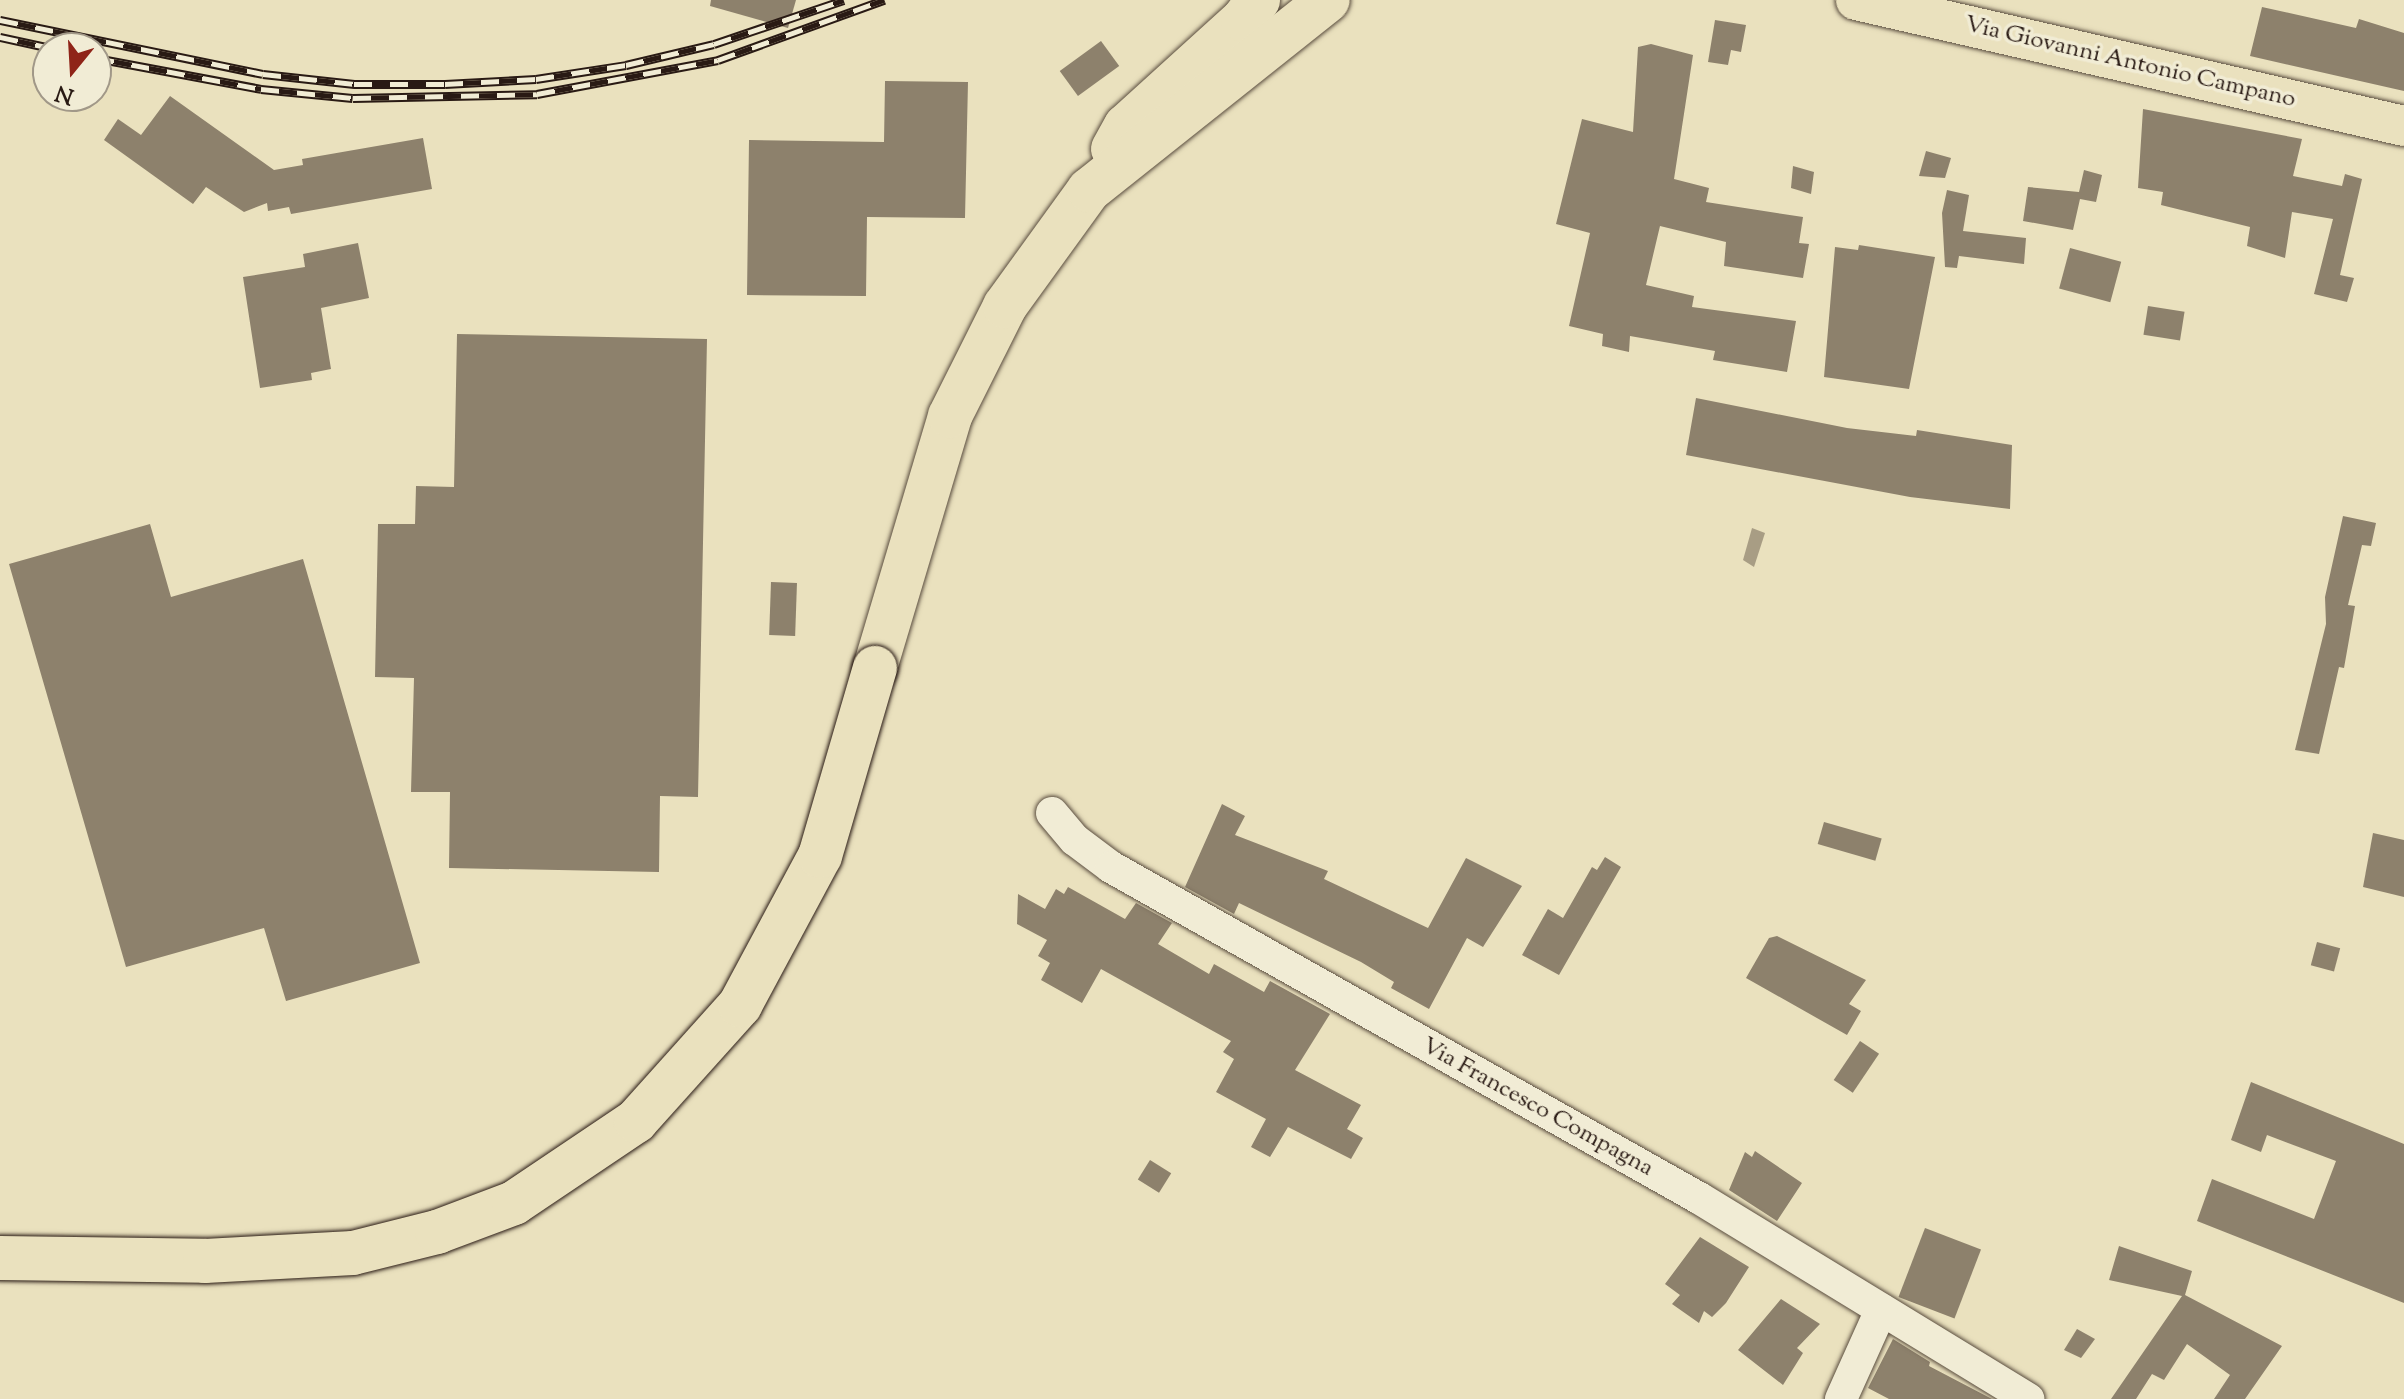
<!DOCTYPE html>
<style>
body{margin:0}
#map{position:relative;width:2404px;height:1399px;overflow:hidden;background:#eae1be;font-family:"Sorts Mill Goudy",serif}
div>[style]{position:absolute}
.water>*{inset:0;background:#a89d84}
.building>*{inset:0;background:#8d816c;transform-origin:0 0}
.roads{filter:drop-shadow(0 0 2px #594c3e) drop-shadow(0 0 2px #594c3e)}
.minor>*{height:32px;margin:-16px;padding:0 16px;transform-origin:16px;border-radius:16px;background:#f1ecd5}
.major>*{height:40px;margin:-20px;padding:0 20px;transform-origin:20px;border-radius:20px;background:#eae1be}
.highway>*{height:44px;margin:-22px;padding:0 22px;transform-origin:22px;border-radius:22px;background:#eae1be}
.rail>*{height:9px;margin-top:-4.5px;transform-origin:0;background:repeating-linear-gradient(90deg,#f1ecd5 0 18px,#291a14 0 36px);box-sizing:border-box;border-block:2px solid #291a14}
.bridges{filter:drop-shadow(0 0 2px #291a14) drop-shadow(0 0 2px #291a14)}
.highway-bridge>*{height:44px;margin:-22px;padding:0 22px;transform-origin:22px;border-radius:22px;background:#eae1be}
span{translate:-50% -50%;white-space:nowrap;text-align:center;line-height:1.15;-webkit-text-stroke:7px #f1ecd5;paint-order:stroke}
.street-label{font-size:24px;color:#291a14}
.north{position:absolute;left:32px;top:32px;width:80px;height:80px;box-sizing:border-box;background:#f1ecd5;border:2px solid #a19888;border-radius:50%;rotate:198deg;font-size:22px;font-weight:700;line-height:32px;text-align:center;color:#291a14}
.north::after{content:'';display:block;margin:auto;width:28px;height:36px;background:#8f2418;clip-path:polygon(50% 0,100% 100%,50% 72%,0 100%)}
</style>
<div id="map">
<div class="water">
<div style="clip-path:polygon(1752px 528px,1765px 533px,1754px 567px,1743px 560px)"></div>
</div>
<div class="building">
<div style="clip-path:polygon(711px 0,796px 0,788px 28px,710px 6px)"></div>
<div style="clip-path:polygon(2262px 7px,2356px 28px,2359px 19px,2404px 33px,2404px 91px,2250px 56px)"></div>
<div style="clip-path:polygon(1715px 20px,1746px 25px,1741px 52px,1731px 50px,1728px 65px,1708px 62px)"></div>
<div style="left:1101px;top:41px;width:31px;height:51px;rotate:54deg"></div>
<div style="clip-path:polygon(1651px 44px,1693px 55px,1674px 179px,1709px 188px,1706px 202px,1803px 217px,1799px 243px,1809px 244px,1803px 278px,1724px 266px,1726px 242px,1660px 226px,1646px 285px,1694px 296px,1692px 307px,1796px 321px,1787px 372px,1713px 360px,1715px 351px,1630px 336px,1629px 352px,1602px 346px,1603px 334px,1569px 326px,1590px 233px,1556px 224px,1582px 119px,1633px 132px,1638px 47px)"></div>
<div style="clip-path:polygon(885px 81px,968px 82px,965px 218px,867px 217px,866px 296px,747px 295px,749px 140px,884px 142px)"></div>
<div style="clip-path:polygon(170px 96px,274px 170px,303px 165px,302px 159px,423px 138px,432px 189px,291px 214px,289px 207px,268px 211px,267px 203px,244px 212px,206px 187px,193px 204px,104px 140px,118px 119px,141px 135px)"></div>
<div style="clip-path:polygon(2143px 109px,2302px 139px,2293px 176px,2342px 186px,2345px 174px,2362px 179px,2340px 275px,2354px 278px,2347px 302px,2314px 294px,2333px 219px,2292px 212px,2285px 258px,2247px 246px,2250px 227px,2161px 205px,2163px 192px,2138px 188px)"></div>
<div style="clip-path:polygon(1926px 151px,1951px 158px,1945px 178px,1919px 176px)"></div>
<div style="clip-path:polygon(1793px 166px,1814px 172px,1811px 194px,1791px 188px)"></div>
<div style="clip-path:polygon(2084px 170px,2102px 175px,2096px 202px,2080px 199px,2073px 230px,2023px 221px,2028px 187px,2079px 192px)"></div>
<div style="clip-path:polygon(1947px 190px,1969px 195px,1963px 231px,2026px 238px,2024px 264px,1959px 256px,1957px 268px,1945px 267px,1942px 213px)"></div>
<div style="clip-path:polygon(358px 243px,369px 298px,321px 308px,331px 369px,311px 373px,312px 380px,260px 388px,243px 277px,305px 267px,303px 254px)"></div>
<div style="clip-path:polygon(1859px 245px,1935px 257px,1909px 389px,1824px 377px,1835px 247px,1858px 250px)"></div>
<div style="left:2070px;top:248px;width:53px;height:42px;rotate:15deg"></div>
<div style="left:2148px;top:306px;width:37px;height:29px;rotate:9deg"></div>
<div style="clip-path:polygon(457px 334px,707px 339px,698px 797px,660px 796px,659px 872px,449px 868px,450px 792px,411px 792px,414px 678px,375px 677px,378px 524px,415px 524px,416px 486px,454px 487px)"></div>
<div style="clip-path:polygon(1696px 398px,1847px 428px,1916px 436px,1917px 430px,2012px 445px,2010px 509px,1910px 497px,1686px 455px)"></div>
<div style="clip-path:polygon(2343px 516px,2376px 523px,2371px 546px,2362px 545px,2348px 605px,2355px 606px,2344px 668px,2339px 667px,2319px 754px,2295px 750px,2326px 624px,2325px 597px)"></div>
<div style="clip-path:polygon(150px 524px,171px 597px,303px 559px,420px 963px,286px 1001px,264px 928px,126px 967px,9px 564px)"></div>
<div style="left:771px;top:582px;width:26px;height:53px;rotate:2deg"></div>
<div style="clip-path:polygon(1222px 804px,1245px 816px,1235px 835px,1328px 871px,1324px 879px,1428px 928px,1466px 858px,1522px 886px,1483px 947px,1467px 938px,1429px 1009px,1391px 988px,1394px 982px,1361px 962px,1239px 903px,1234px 914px,1185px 887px)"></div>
<div style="left:1824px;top:822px;width:60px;height:23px;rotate:16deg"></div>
<div style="clip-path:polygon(2373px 833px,2404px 840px,2404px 897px,2363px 887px)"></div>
<div style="clip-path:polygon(1605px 857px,1621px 867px,1559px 975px,1522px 955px,1548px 909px,1563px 918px,1592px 867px,1597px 870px)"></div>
<div style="clip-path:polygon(1068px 887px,1125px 919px,1136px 903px,1172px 923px,1158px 944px,1209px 974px,1214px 964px,1264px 992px,1270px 981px,1330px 1014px,1295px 1070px,1361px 1105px,1347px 1129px,1363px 1138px,1351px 1159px,1288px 1127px,1270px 1157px,1251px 1147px,1266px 1119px,1216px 1092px,1234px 1059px,1223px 1052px,1231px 1041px,1101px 969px,1082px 1003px,1041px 980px,1050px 963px,1038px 956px,1047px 940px,1017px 924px,1018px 894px,1045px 909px,1056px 889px,1064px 894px)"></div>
<div style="clip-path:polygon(1777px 936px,1866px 980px,1849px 1004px,1861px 1011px,1847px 1035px,1746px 978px,1769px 938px)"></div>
<div style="left:2317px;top:942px;width:24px;height:24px;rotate:15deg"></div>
<div style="left:1860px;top:1041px;width:23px;height:47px;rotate:34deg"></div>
<div style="clip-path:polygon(2251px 1082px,2404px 1144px,2404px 1303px,2197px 1221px,2212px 1179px,2314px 1219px,2336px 1161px,2267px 1135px,2261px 1152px,2231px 1140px)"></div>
<div style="clip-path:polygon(1755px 1151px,1802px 1183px,1777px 1221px,1729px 1190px,1745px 1152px,1752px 1157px)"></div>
<div style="left:1150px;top:1160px;width:25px;height:23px;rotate:32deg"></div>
<div style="left:1925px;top:1228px;width:60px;height:74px;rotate:21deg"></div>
<div style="clip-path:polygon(1700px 1237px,1749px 1267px,1726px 1303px,1712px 1317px,1704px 1311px,1699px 1323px,1672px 1304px,1680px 1295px,1665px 1284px)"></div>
<div style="clip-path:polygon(2119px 1246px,2192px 1271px,2185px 1295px,2282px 1346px,2245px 1399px,2214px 1399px,2230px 1375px,2187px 1344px,2164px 1380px,2152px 1374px,2136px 1399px,2111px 1399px,2182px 1296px,2109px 1280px)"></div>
<div style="clip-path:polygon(1781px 1299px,1820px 1324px,1797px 1348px,1803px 1353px,1783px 1385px,1738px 1350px)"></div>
<div style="clip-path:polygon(2077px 1329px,2095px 1339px,2081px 1358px,2064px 1350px)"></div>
<div style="clip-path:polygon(1893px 1339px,1930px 1362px,1929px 1366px,1992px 1399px,1889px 1399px,1868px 1388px)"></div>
</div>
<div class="roads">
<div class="minor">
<div style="left:1052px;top:813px;width:35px;rotate:50deg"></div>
<div style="left:1075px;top:840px;width:45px;rotate:36.9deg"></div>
<div style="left:1111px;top:867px;width:675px;rotate:29.38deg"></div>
<div style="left:1699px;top:1198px;width:386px;rotate:31.4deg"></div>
<div style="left:1841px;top:1399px;width:98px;rotate:-65.8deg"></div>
</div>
<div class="major">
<div style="left:1856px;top:0;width:562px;rotate:12.95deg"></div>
</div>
<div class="highway">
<div style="left:1113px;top:149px;width:26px;rotate:-61deg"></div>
<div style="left:1126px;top:126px;width:158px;rotate:-42.2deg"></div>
<div style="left:1243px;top:20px;width:25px;rotate:-53deg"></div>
<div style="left:875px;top:668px;width:263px;rotate:-73.4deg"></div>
<div style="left:950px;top:416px;width:123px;rotate:-63.4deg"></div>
<div style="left:1005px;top:306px;width:143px;rotate:-54.1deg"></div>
<div style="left:1089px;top:190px;width:305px;rotate:-38.5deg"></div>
</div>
</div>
<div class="rail">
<div style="left:0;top:20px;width:268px;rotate:11.6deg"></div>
<div style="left:263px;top:74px;width:92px;rotate:6.3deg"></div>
<div style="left:354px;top:84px;width:91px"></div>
<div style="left:445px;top:84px;width:91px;rotate:-3.1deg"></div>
<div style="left:536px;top:79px;width:91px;rotate:-8.8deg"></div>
<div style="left:626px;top:65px;width:90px;rotate:-13.4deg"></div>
<div style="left:714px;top:44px;width:137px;rotate:-18.7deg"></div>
<div style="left:0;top:37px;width:52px;rotate:12.2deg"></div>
<div style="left:96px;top:58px;width:168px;rotate:10.6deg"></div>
<div style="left:261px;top:89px;width:92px;rotate:5.6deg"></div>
<div style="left:353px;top:98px;width:184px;rotate:-1.2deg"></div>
<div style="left:537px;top:94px;width:184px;rotate:-10.6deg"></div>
<div style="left:718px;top:60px;width:177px;rotate:-19.9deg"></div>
</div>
<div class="bridges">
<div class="highway-bridge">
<div style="left:0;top:1258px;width:205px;rotate:0.8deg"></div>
<div style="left:205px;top:1261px;width:148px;rotate:-3.1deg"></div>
<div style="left:353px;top:1253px;width:87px;rotate:-14deg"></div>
<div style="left:437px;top:1232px;width:82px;rotate:-20.6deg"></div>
<div style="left:514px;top:1203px;width:147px;rotate:-33.9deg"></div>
<div style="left:636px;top:1121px;width:156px;rotate:-48.1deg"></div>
<div style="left:740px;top:1005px;width:169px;rotate:-61.8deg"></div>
<div style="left:820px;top:856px;width:196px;rotate:-73.7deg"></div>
</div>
</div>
<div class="street-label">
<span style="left:2130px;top:63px;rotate:13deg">Via Giovanni Antonio Campano</span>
<span style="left:1537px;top:1108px;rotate:29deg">Via Francesco Compagna</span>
</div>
<div class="north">N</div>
</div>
